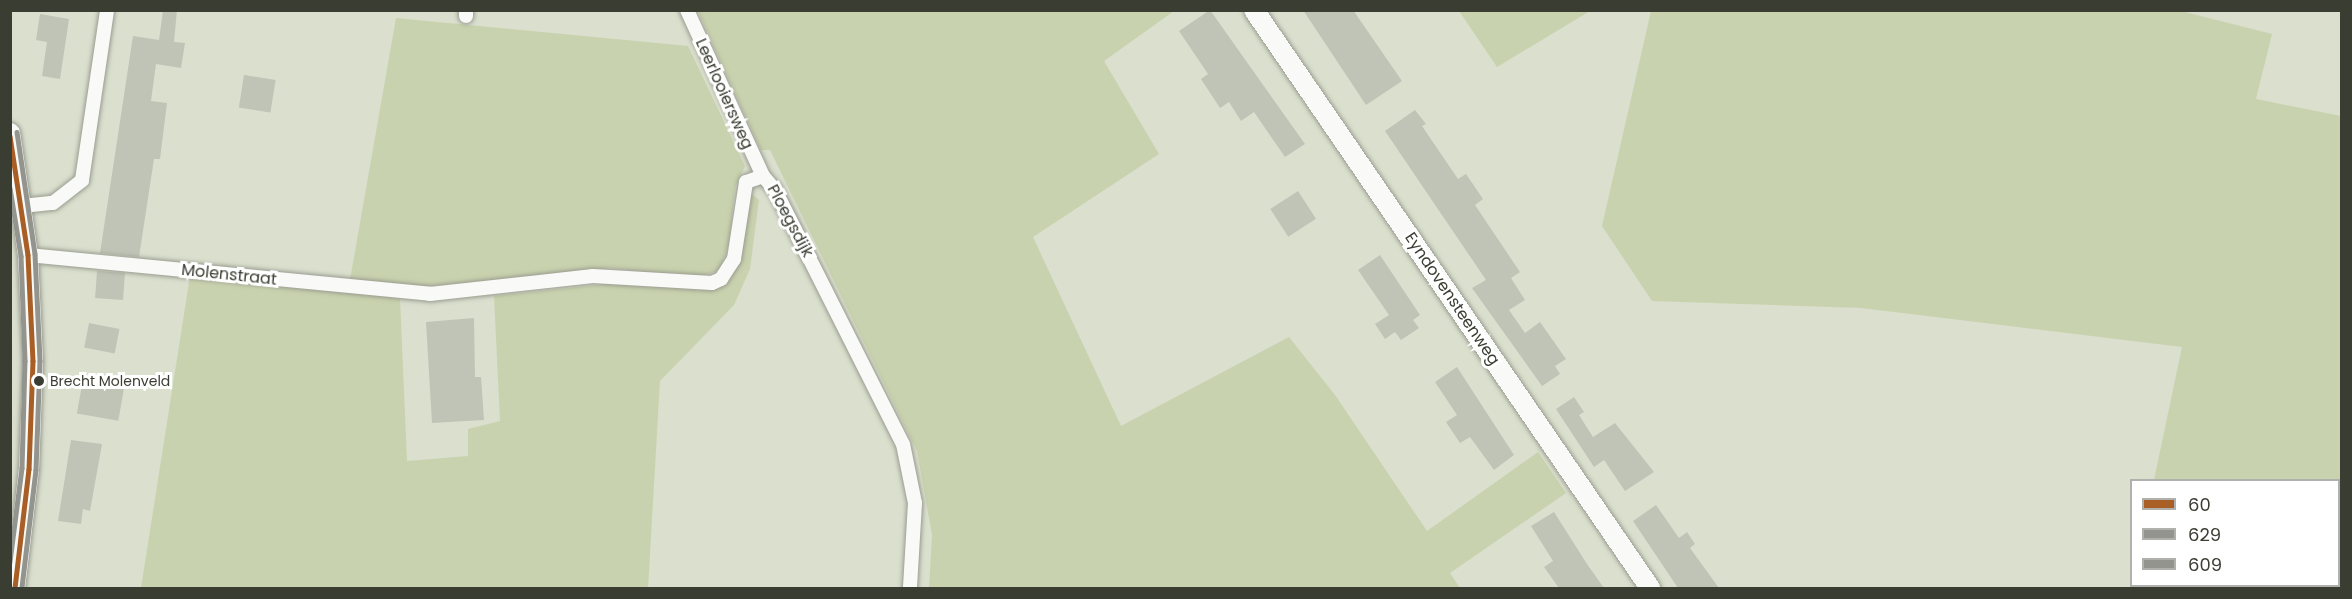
<!DOCTYPE html>
<style>
body{margin:0}
#map{position:relative;width:2352px;height:599px;overflow:hidden;background:#dadfce;font-family:Poppins,sans-serif}
div>[style]{position:absolute}
.green>*{inset:0;background:#c9d2ae}
.building>*{inset:0;background:#c0c4b6;transform-origin:0 0}
.roads{filter:drop-shadow(0 0 2px #9a9d90) drop-shadow(0 0 2px #9a9d90)}
.street>*{height:14px;margin:-7px;padding:0 7px;transform-origin:7px;border-radius:7px;background:#f9faf8}
.secondary>*{height:20px;margin:-10px;padding:0 10px;transform-origin:10px;border-radius:10px;background:#f9faf8}
.bus-1>*{height:4.5px;margin:-2.25px;padding:0 2.25px;transform-origin:2.25px;border-radius:2.25px;background:#a85e24}
.bus-2>*{height:4.5px;margin:-2.25px;padding:0 2.25px;transform-origin:2.25px;border-radius:2.25px;background:#93948e}
.bus-3>*{height:4.5px;margin:-2.25px;padding:0 2.25px;transform-origin:2.25px;border-radius:2.25px;background:#93948e}
.dots>*{width:16px;height:16px;translate:-50% -50%;box-sizing:border-box;border:3px solid #fff;border-radius:50%}
span{translate:-50% -50%;white-space:nowrap;text-align:center;line-height:1.15;-webkit-text-stroke:6px #fff;paint-order:stroke}
.bus-label{font-size:14px;color:#3a3d32}
.left{translate:0 -50%;text-align:left}
.street-label{font-size:16px;color:#3a3d32}
.frame{position:absolute;inset:0;border:12px solid #3a3d32;pointer-events:none}
.legend{position:absolute;left:2130px;top:479px;width:210px;height:108px;box-sizing:border-box;background:#fff;border:2px solid #b0b1ad;margin:0;padding:8px 10px;list-style:none;font-size:18px;color:#3a3d32}
.legend li{display:flex;align-items:center;gap:12px;height:30px}
.legend b{width:30px;border:2px solid #b0b1ad}
</style>
<div id="map">
<div class="green">
<div style="clip-path:polygon(2177px 10px,2272px 34px,2256px 99px,2341px 116px,2341px 588px,2131px 588px,2338px 586px,2338px 480px,2154px 480px,2182px 347px,1861px 308px,1652px 301px,1602px 226px,1651px 11px)"></div>
<div style="clip-path:polygon(698px 11px,1174px 11px,1104px 61px,1159px 154px,1033px 237px,1121px 426px,1289px 337px,1335px 395px,1427px 531px,1538px 452px,1566px 493px,1450px 573px,1460px 588px,929px 588px,932px 535px,917px 451px,770px 150px,761px 150px)"></div>
<div style="clip-path:polygon(1459px 11px,1590px 11px,1497px 67px)"></div>
<div style="clip-path:polygon(396px 18px,688px 46px,745px 166px,735px 188px,729px 244px,720px 270px,695px 278px,612px 268px,421px 287px,350px 280px)"></div>
<div style="clip-path:polygon(749px 192px,759px 200px,750px 269px,734px 305px,660px 381px,648px 588px,141px 588px,190px 276px,400px 298px,407px 461px,468px 456px,468px 429px,500px 421px,494px 296px,625px 282px,713px 290px,724px 285px,739px 262px)"></div>
</div>
<div class="building">
<div style="clip-path:polygon(163px 10px,177px 10px,174px 42px,185px 43px,181px 68px,156px 64px,151px 101px,167px 103px,160px 159px,154px 159px,139px 257px,100px 253px,133px 36px,159px 40px)"></div>
<div style="clip-path:polygon(1210px 10px,1305px 144px,1285px 157px,1254px 112px,1241px 121px,1229px 102px,1220px 108px,1201px 79px,1208px 74px,1179px 31px)"></div>
<div style="clip-path:polygon(1303px 10px,1353px 10px,1402px 81px,1366px 105px)"></div>
<div style="clip-path:polygon(40px 14px,69px 19px,60px 79px,42px 76px,47px 42px,36px 40px)"></div>
<div style="left:244px;top:75px;width:32px;height:33px;rotate:9deg"></div>
<div style="clip-path:polygon(1415px 110px,1426px 124px,1422px 126px,1458px 179px,1466px 174px,1483px 199px,1475px 205px,1520px 272px,1511px 278px,1525px 300px,1509px 310px,1525px 333px,1540px 322px,1566px 359px,1555px 366px,1560px 374px,1542px 386px,1472px 288px,1486px 280px,1385px 131px)"></div>
<div style="left:1298px;top:191px;width:33px;height:33px;rotate:57deg"></div>
<div style="clip-path:polygon(1380px 255px,1420px 315px,1413px 320px,1419px 328px,1401px 340px,1395px 332px,1385px 339px,1375px 324px,1389px 315px,1358px 270px)"></div>
<div style="left:97px;top:271px;width:28px;height:27px;rotate:4deg"></div>
<div style="clip-path:polygon(474px 318px,475px 377px,481px 377px,484px 420px,432px 423px,426px 322px)"></div>
<div style="left:89px;top:323px;width:31px;height:25px;rotate:11deg"></div>
<div style="clip-path:polygon(1457px 367px,1514px 455px,1494px 470px,1470px 437px,1460px 443px,1446px 422px,1457px 415px,1435px 382px)"></div>
<div style="left:83px;top:379px;width:42px;height:35px;rotate:10deg"></div>
<div style="clip-path:polygon(1574px 397px,1584px 412px,1579px 415px,1593px 437px,1615px 423px,1654px 472px,1625px 491px,1604px 460px,1594px 467px,1556px 409px)"></div>
<div style="clip-path:polygon(71px 440px,102px 444px,90px 511px,83px 509px,81px 524px,58px 521px)"></div>
<div style="clip-path:polygon(1656px 505px,1679px 538px,1687px 532px,1695px 544px,1690px 548px,1719px 588px,1678px 588px,1633px 521px)"></div>
<div style="clip-path:polygon(1554px 512px,1587px 564px,1604px 588px,1559px 588px,1544px 567px,1553px 561px,1531px 526px)"></div>
</div>
<div class="roads">
<div class="street">
<div style="left:687px;top:10px;width:183px;rotate:65.4deg"></div>
<div style="left:466px;top:16px;width:6px;rotate:-90deg"></div>
<div style="left:22px;top:206px;width:31px;rotate:-6deg"></div>
<div style="left:53px;top:203px;width:37px;rotate:-38deg"></div>
<div style="left:82px;top:180px;width:172px;rotate:-81.6deg"></div>
<div style="left:28px;top:255px;width:404px;rotate:5.5deg"></div>
<div style="left:430px;top:294px;width:164px;rotate:-6.3deg"></div>
<div style="left:593px;top:276px;width:119px;rotate:3.4deg"></div>
<div style="left:712px;top:283px;width:10px;rotate:-24deg"></div>
<div style="left:721px;top:279px;width:24px;rotate:-57deg"></div>
<div style="left:734px;top:259px;width:78px;rotate:-81.1deg"></div>
<div style="left:746px;top:182px;width:18px;rotate:-19deg"></div>
<div style="left:763px;top:176px;width:18px;rotate:49deg"></div>
<div style="left:775px;top:190px;width:284px;rotate:63.3deg"></div>
<div style="left:903px;top:444px;width:60px;rotate:78.5deg"></div>
<div style="left:915px;top:503px;width:85px;rotate:93.4deg"></div>
</div>
<div class="secondary">
<div style="left:1254px;top:10px;width:701px;rotate:55.58deg"></div>
<div style="left:10px;top:133px;width:123px;rotate:81.6deg"></div>
<div style="left:28px;top:255px;width:106px;rotate:87.3deg"></div>
<div style="left:33px;top:361px;width:108px;rotate:92.1deg"></div>
<div style="left:29px;top:469px;width:120px;rotate:96.7deg"></div>
</div>
</div>
<div class="bus-1">
<div style="left:10px;top:136px;width:120px;rotate:81.4deg"></div>
<div style="left:28px;top:255px;width:106px;rotate:87.3deg"></div>
<div style="left:33px;top:361px;width:108px;rotate:92.1deg"></div>
<div style="left:29px;top:469px;width:120px;rotate:96.7deg"></div>
</div>
<div class="bus-2">
<div style="left:10px;top:188px;width:69px;rotate:80.8deg"></div>
<div style="left:21px;top:256px;width:105px;rotate:87.8deg"></div>
<div style="left:25px;top:361px;width:107px;rotate:91.6deg"></div>
<div style="left:22px;top:468px;width:95px;rotate:97.3deg"></div>
</div>
<div class="bus-3">
<div style="left:17px;top:132px;width:123px;rotate:81.6deg"></div>
<div style="left:35px;top:254px;width:107px;rotate:87.3deg"></div>
<div style="left:40px;top:361px;width:109px;rotate:92.1deg"></div>
<div style="left:36px;top:470px;width:119px;rotate:96.8deg"></div>
</div>
<div class="dots">
<div style="left:39px;top:381px;background:#3a3d32"></div>
</div>
<div class="bus-label">
<span class="left" style="left:50px;top:381px">Brecht Molenveld</span>
</div>
<div class="street-label">
<span style="left:724px;top:94px;rotate:66deg">Leerlooiersweg</span>
<span style="left:790px;top:221px;rotate:62deg">Ploegsdijk</span>
<span style="left:229px;top:275px;rotate:6deg">Molenstraat</span>
<span style="left:1452px;top:299px;rotate:56deg">Eyndovensteenweg</span>
</div>
<div class="frame"></div>
<ul class="legend">
<li><b style="height:8px;background:#a85e24"></b>60</li>
<li><b style="height:8px;background:#93948e"></b>629</li>
<li><b style="height:8px;background:#93948e"></b>609</li>
</ul>
</div>
